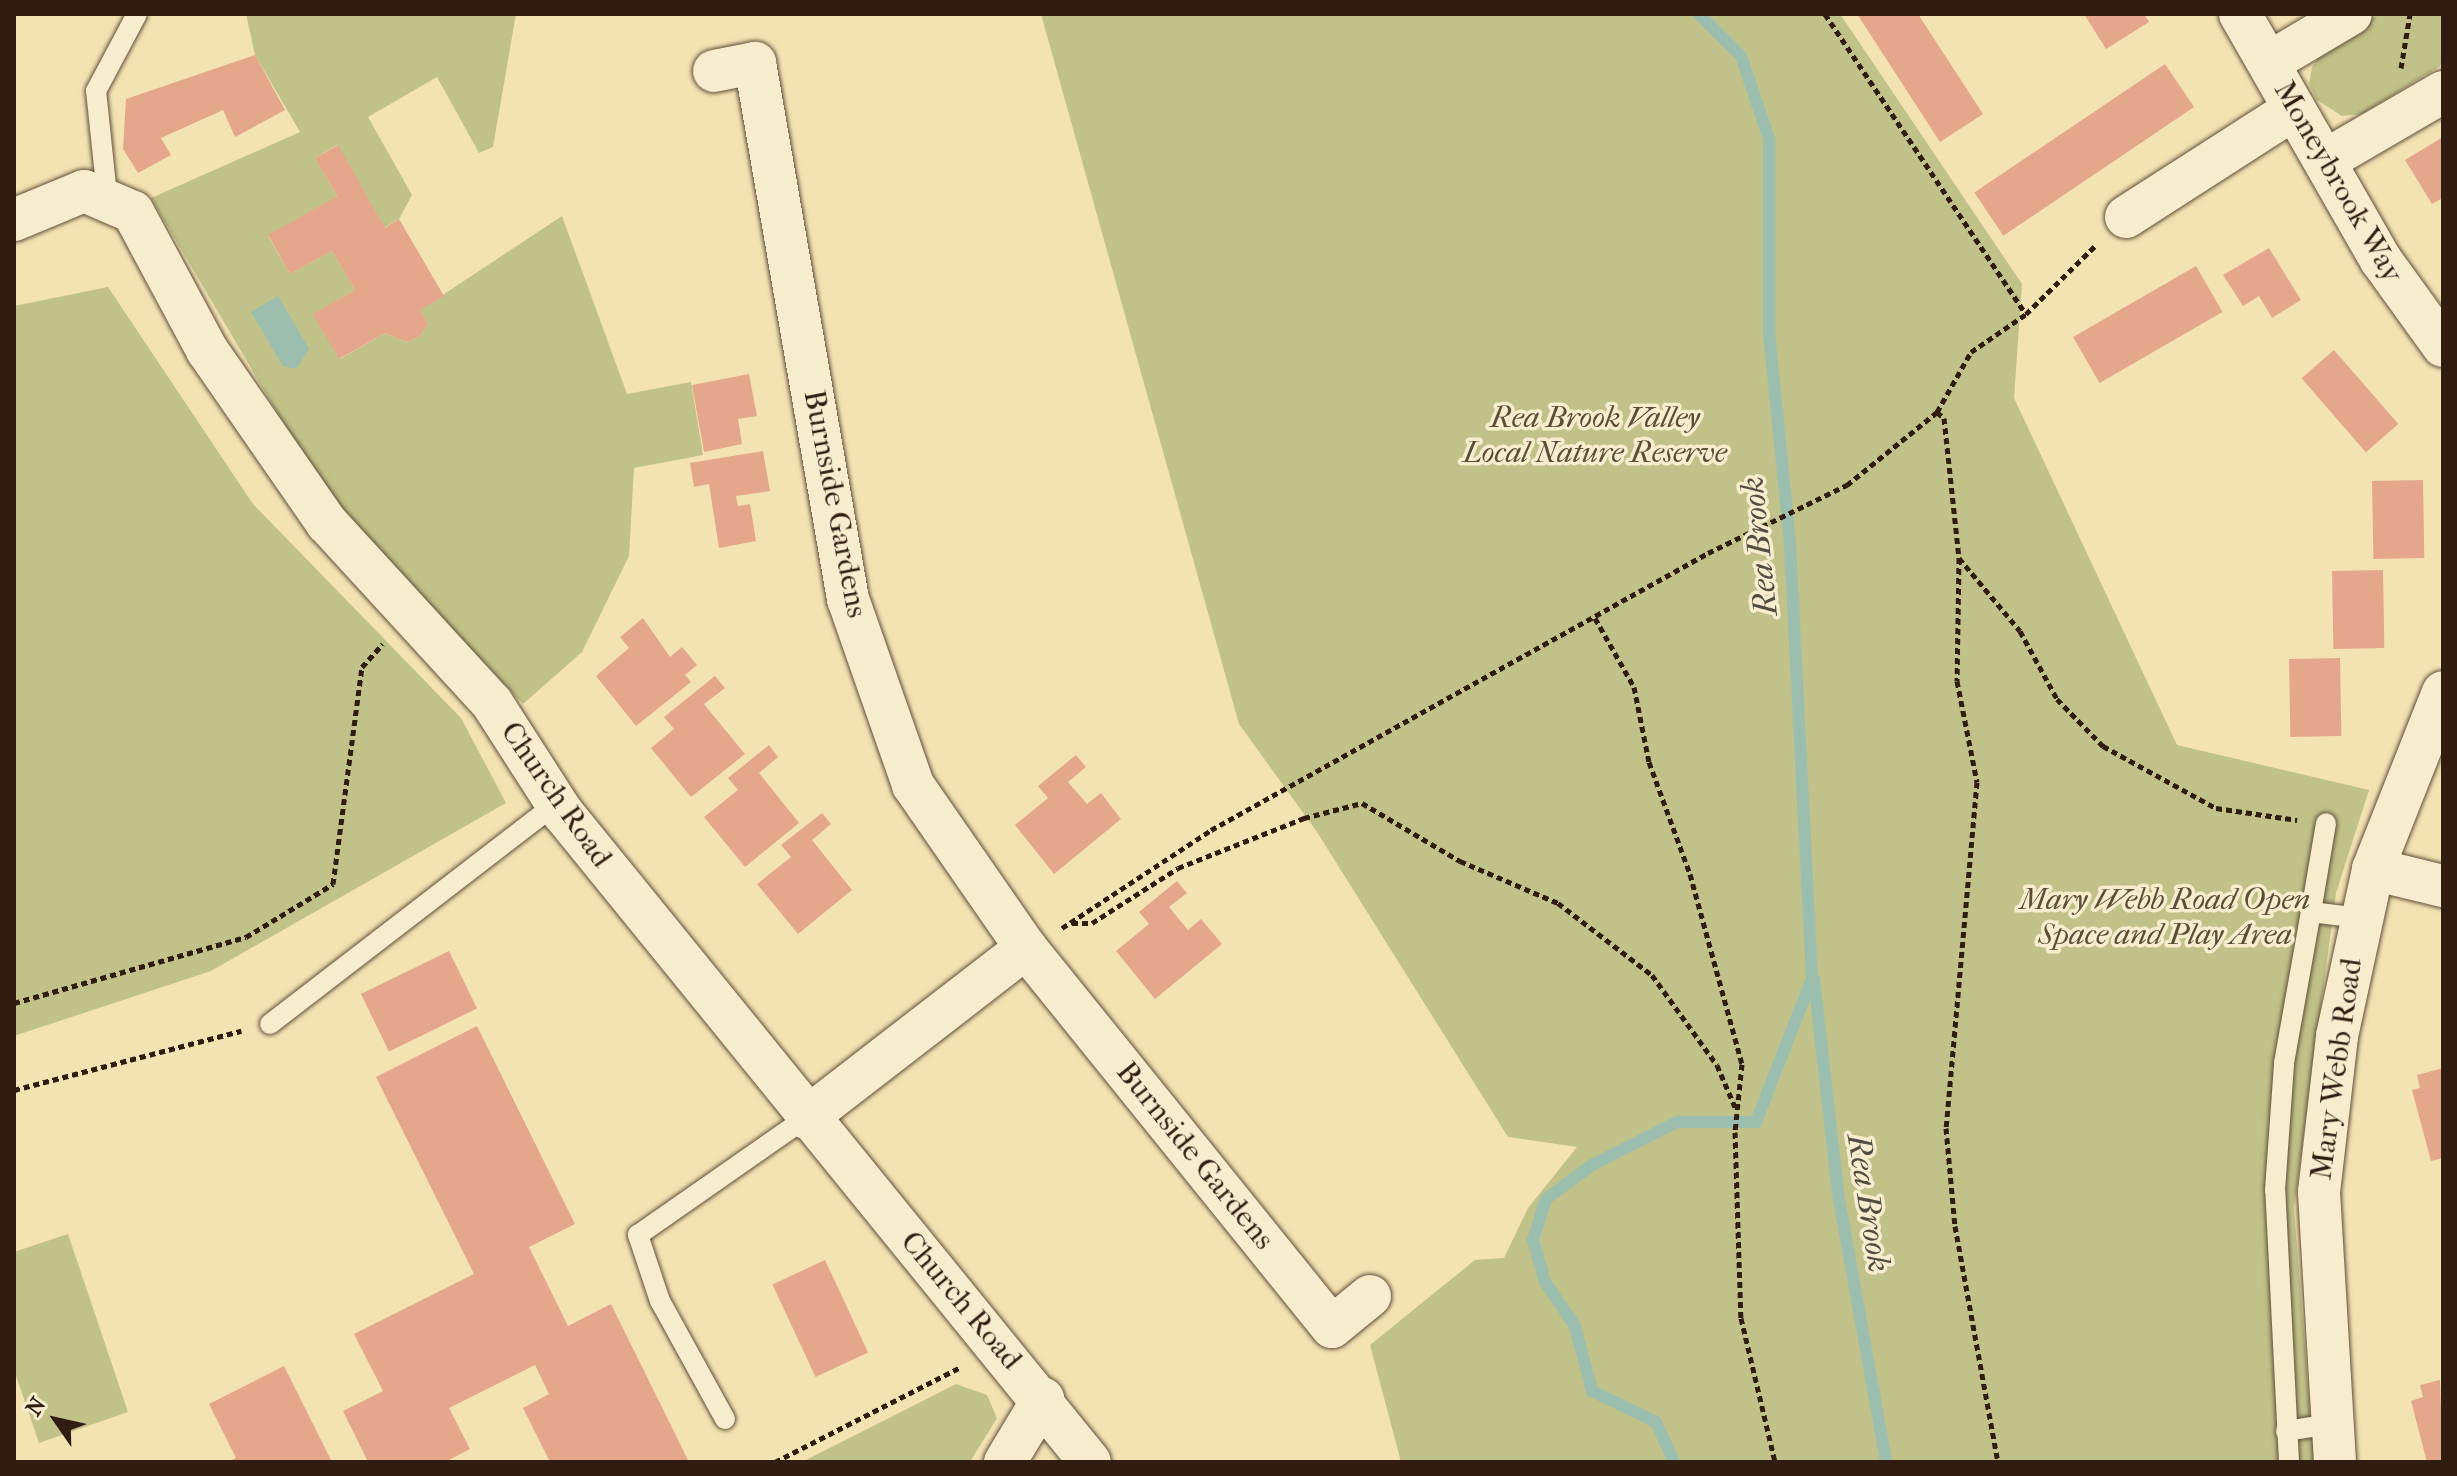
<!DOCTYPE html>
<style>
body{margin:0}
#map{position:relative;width:2457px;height:1476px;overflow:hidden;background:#f3e3b3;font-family:"IM FELL French Canon",serif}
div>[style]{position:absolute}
.green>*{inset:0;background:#c0c289}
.water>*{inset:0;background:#9bbeaf}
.stream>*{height:12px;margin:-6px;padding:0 6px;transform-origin:6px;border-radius:6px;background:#9bbeaf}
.building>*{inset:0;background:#e5a78c;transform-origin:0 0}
.path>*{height:5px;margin-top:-2.5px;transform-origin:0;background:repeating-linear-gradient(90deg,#311c12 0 6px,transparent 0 10px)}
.roads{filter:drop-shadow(0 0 2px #624e3a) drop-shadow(0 0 2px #624e3a)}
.lane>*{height:20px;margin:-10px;padding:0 10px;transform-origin:10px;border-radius:10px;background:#f7edce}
.street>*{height:42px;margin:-21px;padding:0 21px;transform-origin:21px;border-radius:21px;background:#f7edce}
span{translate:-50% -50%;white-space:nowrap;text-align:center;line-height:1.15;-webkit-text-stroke:7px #f7edce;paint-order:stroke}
.street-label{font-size:30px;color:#311c12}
.park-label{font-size:30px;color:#5c4e36;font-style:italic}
.water-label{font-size:32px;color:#514d41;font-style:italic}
.frame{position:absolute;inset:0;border:16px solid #311c12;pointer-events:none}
.north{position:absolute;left:16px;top:1380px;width:80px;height:80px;-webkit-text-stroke:6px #f7edce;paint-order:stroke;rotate:304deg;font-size:22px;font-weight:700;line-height:32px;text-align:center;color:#311c12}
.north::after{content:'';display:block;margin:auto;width:28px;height:36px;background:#311c12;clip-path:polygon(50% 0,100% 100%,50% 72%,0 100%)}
</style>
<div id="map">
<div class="green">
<div style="clip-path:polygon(246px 14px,516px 14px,493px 147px,479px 153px,437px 77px,368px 117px,412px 195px,399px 219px,382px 229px,337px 145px,315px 158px,337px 196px,268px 236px,290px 274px,332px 251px,355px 290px,314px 314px,340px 359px,385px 333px,406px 342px,419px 337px,428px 324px,420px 310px,562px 216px,627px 394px,691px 382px,703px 455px,634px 468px,629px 556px,582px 652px,523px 704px,328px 499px,151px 198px,300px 132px,255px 55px)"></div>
<div style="clip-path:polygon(1041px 14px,1840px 14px,2022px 284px,2014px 398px,2177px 745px,2369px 790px,2336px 893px,2294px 1208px,2314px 1462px,1401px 1462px,1370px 1345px,1475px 1260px,1504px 1258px,1528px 1208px,1577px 1147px,1508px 1137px,1317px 832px,1239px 724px)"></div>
<div style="clip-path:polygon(2379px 14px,2443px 14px,2443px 64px,2362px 114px,2342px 116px,2317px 100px,2309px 84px,2312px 67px,2324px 49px)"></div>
<div style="clip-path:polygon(108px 287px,253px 504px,461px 718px,506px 803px,211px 971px,14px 1036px,14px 306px)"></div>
<div style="clip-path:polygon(68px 1234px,128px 1412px,39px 1443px,14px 1370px,14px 1252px)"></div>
<div style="clip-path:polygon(956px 1384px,987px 1395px,997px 1418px,970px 1462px,802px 1462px)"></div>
</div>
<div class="water">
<div style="clip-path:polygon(278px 296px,309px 349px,296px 369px,283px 366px,251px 312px)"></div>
</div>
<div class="stream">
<div style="left:1814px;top:979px;width:216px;rotate:83.6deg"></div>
<div style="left:1838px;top:1194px;width:272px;rotate:79.8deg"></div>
<div style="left:1674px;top:1462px;width:44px;rotate:-114.2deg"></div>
<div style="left:1656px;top:1422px;width:71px;rotate:-154.2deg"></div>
<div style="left:1592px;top:1391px;width:67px;rotate:-104.7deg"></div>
<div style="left:1575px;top:1326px;width:53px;rotate:-124.3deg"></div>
<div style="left:1545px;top:1282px;width:44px;rotate:-105.9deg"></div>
<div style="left:1533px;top:1240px;width:43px;rotate:-72.4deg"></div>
<div style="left:1546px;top:1199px;width:57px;rotate:-36.5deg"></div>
<div style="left:1592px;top:1165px;width:95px;rotate:-26.8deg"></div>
<div style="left:1677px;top:1122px;width:79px"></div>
<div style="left:1756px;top:1122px;width:155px;rotate:-68.7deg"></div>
<div style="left:1812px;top:978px;width:436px;rotate:-92.9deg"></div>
<div style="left:1790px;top:543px;width:210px;rotate:-95.7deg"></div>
<div style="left:1769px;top:334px;width:195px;rotate:-90deg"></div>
<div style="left:1769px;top:139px;width:88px;rotate:-108.6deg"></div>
<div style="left:1741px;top:56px;width:59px;rotate:-135deg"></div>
</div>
<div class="building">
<div style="clip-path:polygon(1857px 14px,1918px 14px,1983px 114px,1940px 142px)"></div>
<div style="clip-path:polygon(2084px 14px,2144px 14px,2149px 22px,2106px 49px)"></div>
<div style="clip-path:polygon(255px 55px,285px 110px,235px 137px,223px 110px,161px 138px,171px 155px,138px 173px,123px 149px,126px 99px)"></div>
<div style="left:2165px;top:64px;width:52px;height:230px;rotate:56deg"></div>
<div style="clip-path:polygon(2443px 137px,2443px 198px,2432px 204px,2405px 160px)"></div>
<div style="clip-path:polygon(338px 145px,385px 228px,399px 219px,444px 296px,420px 310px,428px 324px,419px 337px,406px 342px,385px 333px,339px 359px,313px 314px,355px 290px,332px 251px,290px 274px,268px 235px,337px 196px,315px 158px)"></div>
<div style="clip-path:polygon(2269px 248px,2301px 300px,2272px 318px,2259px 296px,2243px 306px,2223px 275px)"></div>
<div style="left:2196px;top:266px;width:53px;height:142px;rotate:60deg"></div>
<div style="left:2334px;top:350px;width:98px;height:43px;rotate:49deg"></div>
<div style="clip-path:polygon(749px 374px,757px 416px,738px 419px,742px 444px,704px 452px,692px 385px)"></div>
<div style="clip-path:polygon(763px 451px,770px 491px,736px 496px,738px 506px,750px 504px,756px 541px,719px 548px,709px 484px,694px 487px,690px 463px)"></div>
<div style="left:2423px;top:480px;width:78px;height:51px;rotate:89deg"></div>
<div style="left:2383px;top:570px;width:78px;height:51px;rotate:89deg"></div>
<div style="clip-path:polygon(643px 618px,670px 657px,682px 647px,697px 665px,685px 675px,691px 682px,636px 726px,596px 676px,629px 648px,620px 637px)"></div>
<div style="left:2340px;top:658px;width:78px;height:51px;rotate:89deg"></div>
<div style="clip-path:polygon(715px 676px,725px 688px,704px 704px,745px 754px,691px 797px,651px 748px,674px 729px,664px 717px)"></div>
<div style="clip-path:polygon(769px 745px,778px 757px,759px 773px,799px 823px,745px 867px,704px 817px,738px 790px,728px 778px)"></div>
<div style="clip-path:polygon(1076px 755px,1086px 767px,1068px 782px,1087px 804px,1101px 793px,1121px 819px,1054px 874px,1015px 825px,1048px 798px,1038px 786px)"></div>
<div style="clip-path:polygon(822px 813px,831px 824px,812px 840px,852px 890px,798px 934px,757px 884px,791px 857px,781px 845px)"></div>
<div style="clip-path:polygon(1177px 881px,1187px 893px,1169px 907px,1188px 930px,1201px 919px,1222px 944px,1155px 999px,1116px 951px,1149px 924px,1139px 912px)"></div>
<div style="left:449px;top:951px;width:64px;height:98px;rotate:64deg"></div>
<div style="clip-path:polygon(477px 1026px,575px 1224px,529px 1247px,568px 1326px,611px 1304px,689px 1462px,550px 1462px,523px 1408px,549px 1394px,535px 1365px,449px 1408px,470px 1449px,445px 1462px,368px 1462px,343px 1411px,383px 1391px,354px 1334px,474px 1274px,376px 1077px)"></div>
<div style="clip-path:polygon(2443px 1068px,2443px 1158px,2431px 1161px,2412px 1090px,2420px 1088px,2417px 1075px)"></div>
<div style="left:825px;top:1260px;width:102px;height:58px;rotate:65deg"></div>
<div style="clip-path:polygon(284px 1366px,332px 1462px,228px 1462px,236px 1458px,209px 1404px)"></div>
<div style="clip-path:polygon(2440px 1380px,2443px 1462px,2427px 1462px,2411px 1401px,2423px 1397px,2420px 1385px)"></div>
</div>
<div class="path">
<div style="left:1825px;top:14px;width:361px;rotate:56.2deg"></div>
<div style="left:2401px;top:68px;width:55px;rotate:-80.5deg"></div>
<div style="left:1937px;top:412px;width:9px;rotate:41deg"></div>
<div style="left:1944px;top:418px;width:141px;rotate:83.9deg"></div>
<div style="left:1959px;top:558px;width:95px;rotate:50.1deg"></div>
<div style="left:2020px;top:631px;width:77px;rotate:61.4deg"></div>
<div style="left:2057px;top:699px;width:66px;rotate:45.6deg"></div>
<div style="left:2103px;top:746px;width:129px;rotate:28.8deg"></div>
<div style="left:2216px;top:808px;width:82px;rotate:8.4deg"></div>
<div style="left:1959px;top:558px;width:123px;rotate:90.9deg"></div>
<div style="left:1957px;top:681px;width:103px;rotate:78.8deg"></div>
<div style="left:1977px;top:782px;width:347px;rotate:95.1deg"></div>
<div style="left:1946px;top:1128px;width:98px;rotate:84.8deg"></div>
<div style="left:1955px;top:1226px;width:240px;rotate:79.7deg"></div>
<div style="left:1595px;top:618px;width:79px;rotate:60.5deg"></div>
<div style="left:1634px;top:687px;width:76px;rotate:78.7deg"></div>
<div style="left:1649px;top:762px;width:119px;rotate:69.9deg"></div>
<div style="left:1690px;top:874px;width:197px;rotate:74.7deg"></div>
<div style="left:1742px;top:1064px;width:68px;rotate:95.9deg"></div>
<div style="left:1735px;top:1132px;width:186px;rotate:88.2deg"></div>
<div style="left:1741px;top:1318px;width:148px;rotate:76.7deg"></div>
<div style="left:1072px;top:923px;width:20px"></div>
<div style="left:1092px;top:923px;width:102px;rotate:-32.6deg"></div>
<div style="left:1178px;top:868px;width:136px;rotate:-21.6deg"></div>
<div style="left:1304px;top:818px;width:60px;rotate:-14.5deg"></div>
<div style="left:1362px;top:803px;width:114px;rotate:30.6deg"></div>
<div style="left:1460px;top:861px;width:107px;rotate:23.2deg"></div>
<div style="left:1558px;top:903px;width:118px;rotate:37.5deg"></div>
<div style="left:1652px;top:975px;width:111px;rotate:54.2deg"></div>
<div style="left:1717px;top:1065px;width:46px;rotate:66.8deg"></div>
<div style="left:1062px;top:928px;width:178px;rotate:-33.3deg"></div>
<div style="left:1211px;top:830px;width:569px;rotate:-29.13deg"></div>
<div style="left:1708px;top:553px;width:155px;rotate:-26.1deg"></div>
<div style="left:1847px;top:485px;width:116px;rotate:-39deg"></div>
<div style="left:1937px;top:412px;width:69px;rotate:-60.5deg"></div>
<div style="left:1971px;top:352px;width:67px;rotate:-34.6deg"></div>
<div style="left:2026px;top:314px;width:97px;rotate:-44.6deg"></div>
<div style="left:14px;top:1003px;width:241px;rotate:-15.9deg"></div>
<div style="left:246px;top:937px;width:102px;rotate:-31.3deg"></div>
<div style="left:333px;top:884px;width:219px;rotate:-82.4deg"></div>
<div style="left:362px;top:667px;width:31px;rotate:-48deg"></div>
<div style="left:14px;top:1090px;width:235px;rotate:-14.6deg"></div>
<div style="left:775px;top:1462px;width:207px;rotate:-27.1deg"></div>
</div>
<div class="roads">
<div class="lane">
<div style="left:107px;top:195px;width:105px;rotate:-96deg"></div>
<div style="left:96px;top:91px;width:87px;rotate:-62deg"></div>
<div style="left:2311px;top:912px;width:90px;rotate:-80.4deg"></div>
<div style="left:270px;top:1024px;width:361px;rotate:-37.6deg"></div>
<div style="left:725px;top:1419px;width:135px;rotate:-118.8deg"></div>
<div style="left:660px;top:1301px;width:70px;rotate:-108.4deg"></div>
<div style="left:638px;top:1235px;width:205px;rotate:-34.9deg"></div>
<div style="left:2286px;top:1431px;width:45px;rotate:-9deg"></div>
<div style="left:2289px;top:1462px;width:272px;rotate:-92.9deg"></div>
<div style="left:2275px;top:1190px;width:127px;rotate:-85.9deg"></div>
<div style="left:2284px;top:1063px;width:153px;rotate:-79.9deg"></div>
<div style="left:2311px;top:912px;width:49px;rotate:7deg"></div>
</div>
<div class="street">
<div style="left:2240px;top:14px;width:284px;rotate:60.2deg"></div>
<div style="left:2381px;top:260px;width:106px;rotate:54.2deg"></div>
<div style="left:2270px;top:62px;width:94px;rotate:-30.7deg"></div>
<div style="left:714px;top:71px;width:42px;rotate:-11deg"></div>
<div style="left:755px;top:63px;width:544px;rotate:80.16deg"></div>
<div style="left:848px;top:599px;width:197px;rotate:70.7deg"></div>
<div style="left:913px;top:785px;width:198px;rotate:55.3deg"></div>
<div style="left:1026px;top:948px;width:487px;rotate:51.1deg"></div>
<div style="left:1332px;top:1327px;width:49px;rotate:-39.2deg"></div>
<div style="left:2326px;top:160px;width:135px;rotate:-30.2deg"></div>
<div style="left:2126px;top:217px;width:200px;rotate:-32.7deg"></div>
<div style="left:14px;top:220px;width:76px;rotate:-22.5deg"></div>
<div style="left:84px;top:191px;width:53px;rotate:23.2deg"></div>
<div style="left:133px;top:212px;width:157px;rotate:61.8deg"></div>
<div style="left:207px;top:350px;width:211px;rotate:55.3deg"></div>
<div style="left:327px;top:523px;width:244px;rotate:47.5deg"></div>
<div style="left:492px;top:703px;width:130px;rotate:57.3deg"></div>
<div style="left:562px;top:812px;width:837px;rotate:50.91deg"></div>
<div style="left:2373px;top:869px;width:72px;rotate:13.7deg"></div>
<div style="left:806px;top:1118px;width:278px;rotate:-37.7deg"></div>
<div style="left:1005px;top:1462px;width:74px;rotate:-58.9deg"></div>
<div style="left:2335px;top:1462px;width:270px;rotate:-93.4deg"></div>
<div style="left:2319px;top:1192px;width:157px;rotate:-83.4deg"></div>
<div style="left:2337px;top:1036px;width:171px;rotate:-77.8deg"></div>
<div style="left:2373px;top:869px;width:190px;rotate:-68.4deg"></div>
</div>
</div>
<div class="street-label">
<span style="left:2338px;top:182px;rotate:60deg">Moneybrook Way</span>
<span style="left:835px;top:504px;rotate:79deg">Burnside Gardens</span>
<span style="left:556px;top:795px;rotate:55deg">Church Road</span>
<span style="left:2337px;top:1069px;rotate:-82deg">Mary Webb Road</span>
<span style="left:1195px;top:1156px;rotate:51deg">Burnside Gardens</span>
<span style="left:961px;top:1301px;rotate:50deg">Church Road</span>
</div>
<div class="park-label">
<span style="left:1595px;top:435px">Rea Brook Valley<br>Local Nature Reserve</span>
<span style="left:2165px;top:917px">Mary Webb Road Open<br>Space and Play Area</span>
</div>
<div class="water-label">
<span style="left:1760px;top:546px;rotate:-96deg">Rea Brook</span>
<span style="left:1868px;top:1203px;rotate:81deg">Rea Brook</span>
</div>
<div class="frame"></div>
<div class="north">N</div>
</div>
